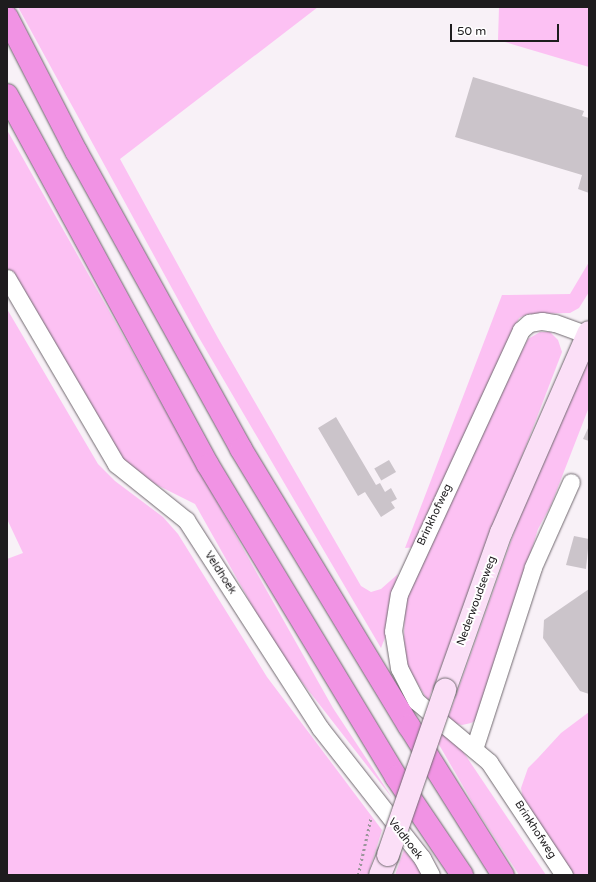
<!DOCTYPE html>
<style>
body{margin:0}
#map{position:relative;width:596px;height:882px;overflow:hidden;background:#f8f1f7;font-family:"Varela Round",sans-serif}
div>[style]{position:absolute}
.green>*{inset:0;background:#fcc1f3}
.building>*{inset:0;background:#cbc4ca;transform-origin:0 0}
.path>*{height:2.5px;margin-top:-1.25px;transform-origin:0;background:repeating-linear-gradient(90deg,#9b969b 0 2px,transparent 0 5px)}
.roads{filter:drop-shadow(0 0 1px #70696f) drop-shadow(0 0 1px #70696f)}
.street>*{height:17px;margin:-8.5px;padding:0 8.5px;transform-origin:8.5px;border-radius:8.5px;background:#fff}
.secondary>*{height:22px;margin:-11px;padding:0 11px;transform-origin:11px;border-radius:11px;background:#fbdff7}
.highway>*{height:22px;margin:-11px;padding:0 11px;transform-origin:11px;border-radius:11px;background:#f193e4}
.bridges{filter:drop-shadow(0 0 1px #70696f) drop-shadow(0 0 1px #70696f)}
.secondary-bridge>*{height:22px;margin:-11px;padding:0 11px;transform-origin:11px;border-radius:11px;background:#fbdff7}
span{translate:-50% -50%;white-space:nowrap;text-align:center;line-height:1.15;-webkit-text-stroke:4px #fff;paint-order:stroke}
.street-label{font-size:11px;color:#1e1c1e}
.frame{position:absolute;inset:0;border:8px solid #1e1c1e;pointer-events:none}
.scale{position:absolute;left:450px;top:24px;width:109px;height:18px;box-sizing:border-box;border:2px solid #1e1c1e;border-top:0;padding-left:5px;font-size:12px;line-height:14px;white-space:nowrap;color:#1e1c1e;-webkit-text-stroke:3px #fff;paint-order:stroke}
</style>
<div id="map">
<div class="green">
<div style="clip-path:polygon(18px 7px,318px 7px,120px 159px,218px 338px,361px 586px,371px 592px,381px 589px,398px 574px,388px 609px,388px 630px,381px 648px,198px 336px)"></div>
<div style="clip-path:polygon(499px 7px,589px 7px,589px 67px,498px 40px)"></div>
<div style="clip-path:polygon(7px 130px,333px 708px,393px 799px,277px 650px,195px 504px,153px 483px,126px 464px,93px 420px,7px 268px)"></div>
<div style="clip-path:polygon(589px 262px,589px 292px,579px 308px,570px 313px,528px 314px,519px 318px,416px 547px,405px 548px,502px 295px,570px 294px)"></div>
<div style="clip-path:polygon(7px 309px,98px 464px,115px 481px,163px 517px,178px 534px,267px 677px,382px 830px,368px 875px,7px 875px,7px 559px,23px 553px,7px 519px)"></div>
<div style="clip-path:polygon(540px 332px,550px 332px,558px 340px,562px 352px,428px 701px,406px 664px,404px 638px,405px 602px,484px 425px,528px 339px)"></div>
<div style="clip-path:polygon(589px 350px,589px 407px,551px 505px,538px 529px,483px 708px,477px 720px,471px 723px,462px 725px,447px 721px,545px 446px)"></div>
<div style="clip-path:polygon(589px 712px,589px 875px,574px 875px,523px 799px,521px 788px,528px 768px,538px 758px,561px 733px)"></div>
<div style="clip-path:polygon(429px 720px,462px 750px,546px 875px,519px 875px,478px 812px,427px 724px)"></div>
<div style="clip-path:polygon(404px 850px,424px 875px,395px 875px)"></div>
</div>
<div class="building">
<div style="clip-path:polygon(473px 77px,584px 111px,582px 116px,589px 118px,589px 193px,578px 189px,582px 175px,455px 137px)"></div>
<div style="clip-path:polygon(336px 417px,376px 485px,380px 483px,385px 492px,391px 488px,397px 499px,391px 502px,395px 508px,381px 517px,365px 492px,358px 496px,318px 428px)"></div>
<div style="clip-path:polygon(589px 426px,589px 441px,583px 439px)"></div>
<div style="left:389px;top:460px;width:14px;height:17px;rotate:60deg"></div>
<div style="clip-path:polygon(574px 536px,589px 539px,586px 569px,566px 565px)"></div>
<div style="clip-path:polygon(589px 589px,589px 694px,580px 691px,543px 638px,544px 620px)"></div>
</div>
<div class="path">
<div style="left:358px;top:875px;width:59px;rotate:-77.4deg"></div>
</div>
<div class="roads">
<div class="street">
<div style="left:7px;top:278px;width:216px;rotate:59.6deg"></div>
<div style="left:116px;top:464px;width:90px;rotate:38.7deg"></div>
<div style="left:186px;top:520px;width:247px;rotate:57.2deg"></div>
<div style="left:320px;top:728px;width:165px;rotate:51.9deg"></div>
<div style="left:422px;top:858px;width:19px;rotate:62deg"></div>
<div style="left:474px;top:749px;width:191px;rotate:-72deg"></div>
<div style="left:533px;top:567px;width:93px;rotate:-65.9deg"></div>
<div style="left:564px;top:875px;width:136px;rotate:-123.6deg"></div>
<div style="left:489px;top:762px;width:95px;rotate:-140.1deg"></div>
<div style="left:416px;top:701px;width:37px;rotate:-117deg"></div>
<div style="left:399px;top:668px;width:37px;rotate:-99deg"></div>
<div style="left:393px;top:631px;width:37px;rotate:-81deg"></div>
<div style="left:399px;top:594px;width:291px;rotate:-65.2deg"></div>
<div style="left:521px;top:330px;width:11px;rotate:-41deg"></div>
<div style="left:529px;top:323px;width:13px;rotate:-9deg"></div>
<div style="left:542px;top:321px;width:13px;rotate:9deg"></div>
<div style="left:555px;top:323px;width:35px;rotate:20deg"></div>
</div>
<div class="secondary">
<div style="left:445px;top:690px;width:167px;rotate:-70.4deg"></div>
<div style="left:501px;top:533px;width:219px;rotate:-66.4deg"></div>
<div style="left:380px;top:875px;width:22px;rotate:-68deg"></div>
</div>
<div class="highway">
<div style="left:7px;top:17px;width:151px;rotate:62.8deg"></div>
<div style="left:76px;top:151px;width:341px;rotate:61deg"></div>
<div style="left:241px;top:449px;width:324px;rotate:58.8deg"></div>
<div style="left:409px;top:726px;width:176px;rotate:57.8deg"></div>
<div style="left:7px;top:95px;width:421px;rotate:61.5deg"></div>
<div style="left:208px;top:465px;width:364px;rotate:58.9deg"></div>
<div style="left:396px;top:777px;width:118px;rotate:56deg"></div>
</div>
</div>
<div class="bridges">
<div class="secondary-bridge">
<div style="left:388px;top:855px;width:175px;rotate:-70.9deg"></div>
</div>
</div>
<div class="street-label">
<span style="left:435px;top:515px;rotate:-65deg">Brinkhofweg</span>
<span style="left:220px;top:573px;rotate:57deg">Veldhoek</span>
<span style="left:477px;top:601px;rotate:-70deg">Nederwoudseweg</span>
<span style="left:535px;top:830px;rotate:57deg">Brinkhofweg</span>
<span style="left:405px;top:839px;rotate:52deg">Veldhoek</span>
</div>
<div class="frame"></div>
<div class="scale">50 m</div>
</div>
